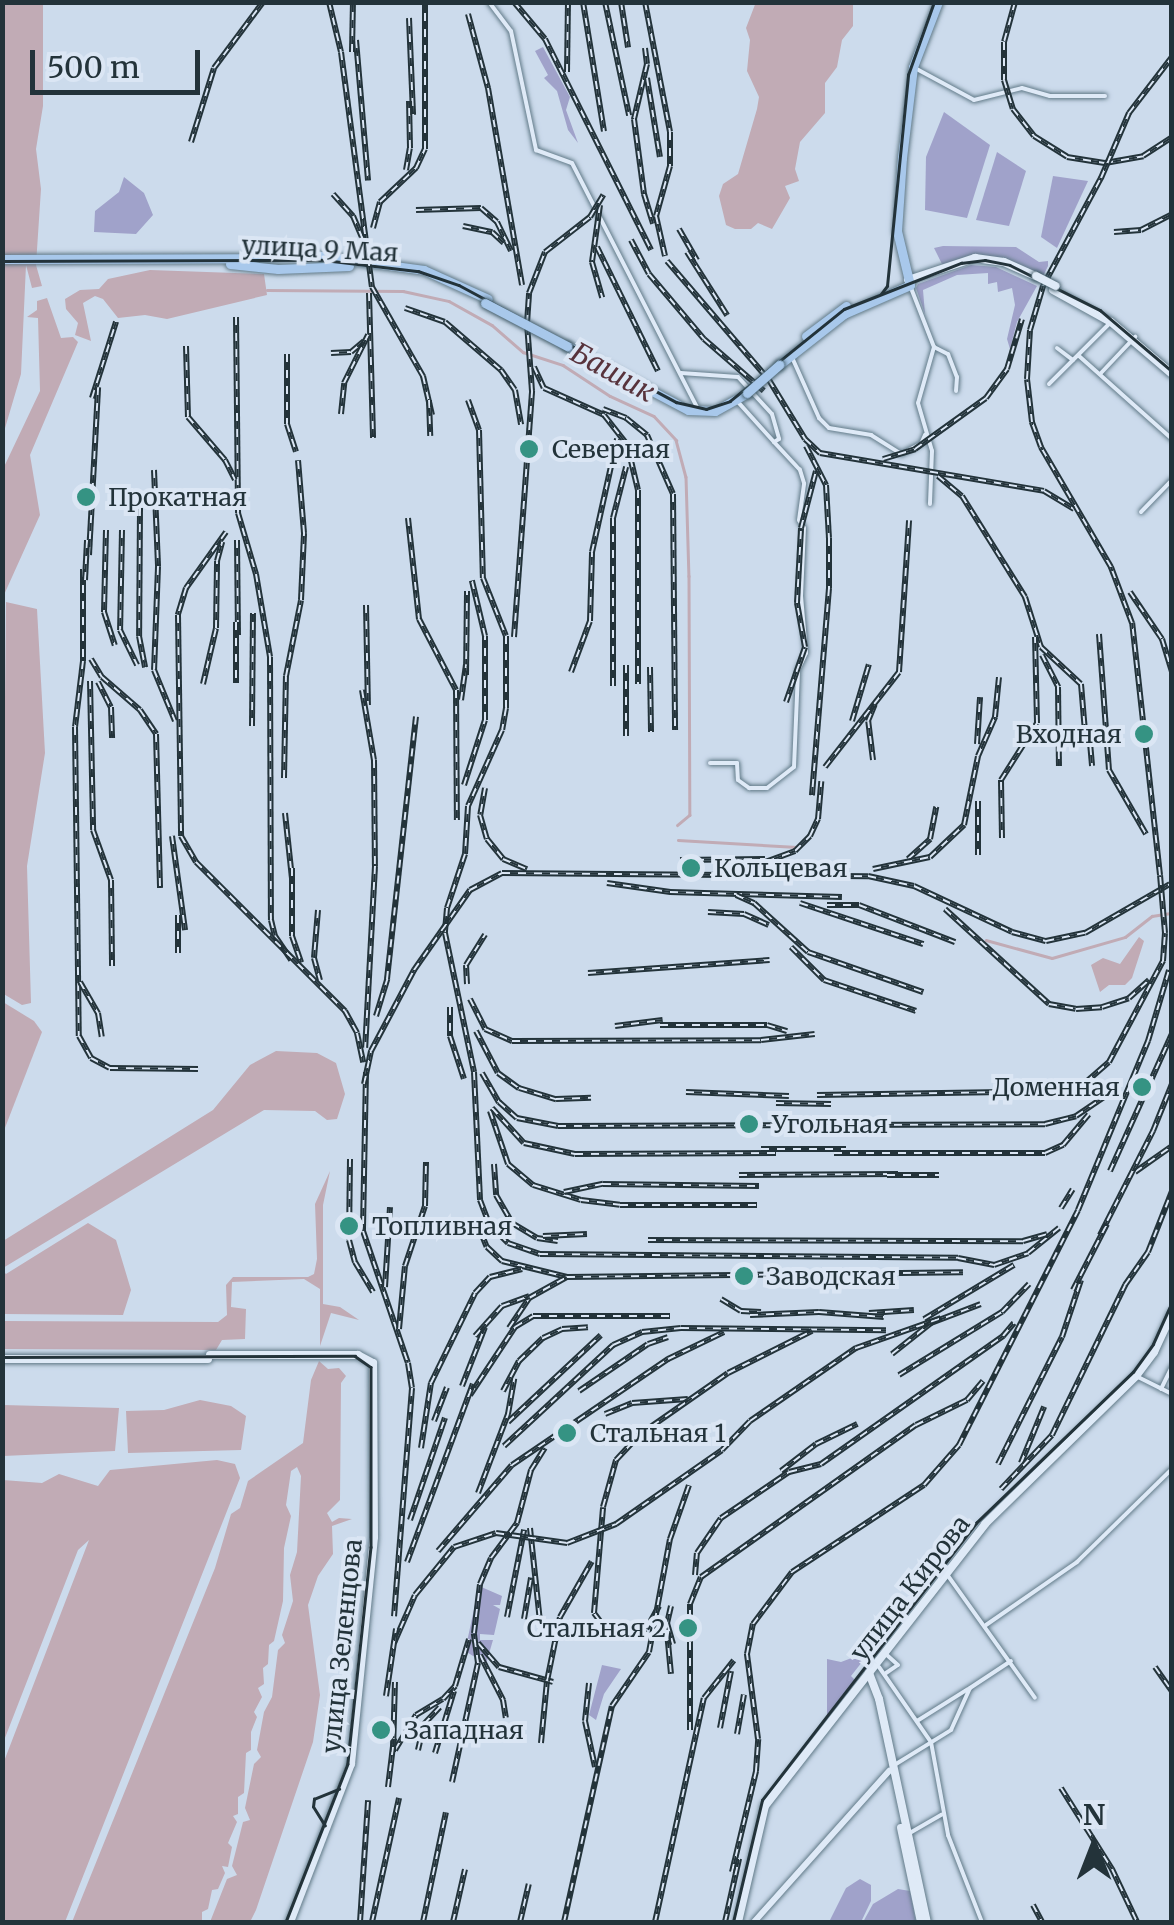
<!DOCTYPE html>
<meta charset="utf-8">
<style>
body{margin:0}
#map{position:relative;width:1174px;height:1925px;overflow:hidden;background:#ccdbec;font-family:Merriweather,serif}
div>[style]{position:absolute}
.green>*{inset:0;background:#a0a2ca}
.water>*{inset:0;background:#c1abb5}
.stream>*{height:2.5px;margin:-1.25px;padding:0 1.25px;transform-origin:1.25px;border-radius:1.25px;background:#c1abb5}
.roads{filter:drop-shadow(0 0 2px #617a88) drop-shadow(0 0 2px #617a88)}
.minor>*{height:4px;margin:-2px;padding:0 2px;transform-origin:2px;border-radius:2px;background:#dfeaf7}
.tertiary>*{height:6px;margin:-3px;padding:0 3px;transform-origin:3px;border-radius:3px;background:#dfeaf7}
.secondary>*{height:8px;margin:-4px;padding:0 4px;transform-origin:4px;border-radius:4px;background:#dfeaf7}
.primary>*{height:9px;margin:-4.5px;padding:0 4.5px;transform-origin:4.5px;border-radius:4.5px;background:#a8c8eb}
.tram>*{height:2.5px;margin:-1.25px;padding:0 1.25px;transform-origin:1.25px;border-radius:1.25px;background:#23333a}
.rail>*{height:6px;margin-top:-3px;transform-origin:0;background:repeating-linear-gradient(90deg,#dbe6f4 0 8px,#23333a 0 16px);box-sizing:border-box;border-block:2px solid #23333a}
.bridges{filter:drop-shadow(0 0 2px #435d6a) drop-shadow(0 0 2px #435d6a)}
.secondary-bridge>*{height:8px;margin:-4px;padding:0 4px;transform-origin:4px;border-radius:4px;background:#dfeaf7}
.primary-bridge>*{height:9px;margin:-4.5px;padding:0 4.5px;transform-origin:4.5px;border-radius:4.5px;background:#a8c8eb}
.dots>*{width:28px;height:28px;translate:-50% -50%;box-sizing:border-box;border:5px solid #dbe6f4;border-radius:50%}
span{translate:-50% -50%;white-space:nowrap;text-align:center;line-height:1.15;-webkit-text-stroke:8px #dbe6f4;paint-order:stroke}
.street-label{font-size:25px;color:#23333a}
.poi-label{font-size:25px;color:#23333a}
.left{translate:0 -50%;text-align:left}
.right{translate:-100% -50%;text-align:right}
.water-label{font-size:28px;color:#58333c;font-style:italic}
.frame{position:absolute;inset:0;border:5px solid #23333a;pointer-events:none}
.north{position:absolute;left:1044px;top:1795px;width:100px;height:100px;-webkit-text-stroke:8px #dbe6f4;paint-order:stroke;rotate:0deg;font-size:28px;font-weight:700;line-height:40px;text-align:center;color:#23333a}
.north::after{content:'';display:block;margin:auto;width:35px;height:45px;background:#23333a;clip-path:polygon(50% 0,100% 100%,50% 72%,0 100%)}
.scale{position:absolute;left:30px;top:50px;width:170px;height:45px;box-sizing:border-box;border:5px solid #23333a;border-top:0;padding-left:12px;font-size:30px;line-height:35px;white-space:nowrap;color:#23333a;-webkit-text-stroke:8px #dbe6f4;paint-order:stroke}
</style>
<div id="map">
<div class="green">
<div style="clip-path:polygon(543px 47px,570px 97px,566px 110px,578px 143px,568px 130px,557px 91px,544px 78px,548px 75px,535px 51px)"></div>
<div style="clip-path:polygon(944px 112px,990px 145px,967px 218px,925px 210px,926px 157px)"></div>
<div style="clip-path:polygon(997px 152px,1026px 171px,1009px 226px,976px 220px)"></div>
<div style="clip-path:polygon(1053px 176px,1088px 181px,1057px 248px,1041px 237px)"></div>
<div style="clip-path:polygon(124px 177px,144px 193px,153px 215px,136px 234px,94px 232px,95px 211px,119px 192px)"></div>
<div style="clip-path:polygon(943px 246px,1016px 247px,1039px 262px,1048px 261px,1048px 266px,1043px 276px,996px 257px,942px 264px,934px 248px)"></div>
<div style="clip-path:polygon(971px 265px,996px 267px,1037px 286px,1017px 322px,1010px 349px,1007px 339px,1015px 305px,1012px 288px,998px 292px,997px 282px,988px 284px,988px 273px,957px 275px,923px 290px,925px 314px,916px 288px,918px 284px)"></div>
<div style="clip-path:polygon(479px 1586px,502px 1596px,500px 1605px,493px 1605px,500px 1609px,494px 1635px,480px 1634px,480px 1640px,493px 1640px,486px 1664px,465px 1651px)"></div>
<div style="clip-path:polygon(857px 1656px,862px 1662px,851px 1676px,855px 1680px,827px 1715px,827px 1659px,841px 1662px)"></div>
<div style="clip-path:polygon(602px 1665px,621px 1669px,604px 1694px,596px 1720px,589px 1715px)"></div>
<div style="clip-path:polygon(860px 1879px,871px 1885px,871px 1901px,861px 1922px,829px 1922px,846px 1888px)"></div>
<div style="clip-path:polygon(898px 1889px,910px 1891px,916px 1922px,863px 1922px,873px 1904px)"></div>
</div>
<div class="water">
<div style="clip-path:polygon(756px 2px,853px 3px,853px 26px,842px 40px,837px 67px,825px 83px,825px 113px,800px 142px,795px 169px,799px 181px,785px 186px,790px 198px,775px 224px,772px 229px,758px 223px,751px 229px,735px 229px,726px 225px,719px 196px,723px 184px,738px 174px,757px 109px,759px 97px,747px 71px,750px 40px,746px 28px)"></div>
<div style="clip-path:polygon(3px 3px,43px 3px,43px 106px,36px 149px,41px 189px,36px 265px,42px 286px,32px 288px,26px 265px,21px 374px,3px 435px)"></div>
<div style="clip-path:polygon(150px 270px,264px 274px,267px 295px,167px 319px,145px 315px,118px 318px,103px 299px,95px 296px,83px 303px,91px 341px,75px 335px,78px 323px,66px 309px,65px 299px,80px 290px,99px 289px,108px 279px)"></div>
<div style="clip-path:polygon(47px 298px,61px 338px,73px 337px,78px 342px,30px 455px,40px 515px,3px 597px,3px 469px,40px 391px,38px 318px,27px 317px,37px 310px,37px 301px)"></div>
<div style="clip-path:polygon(6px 602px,37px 609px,45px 753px,27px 866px,31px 1003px,22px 1005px,2px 993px)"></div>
<div style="clip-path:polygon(1139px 937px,1144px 941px,1132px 978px,1125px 985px,1109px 985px,1100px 992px,1091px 965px,1103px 958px,1120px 964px)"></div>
<div style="clip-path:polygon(3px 1002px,34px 1021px,42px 1032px,3px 1133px)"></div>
<div style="clip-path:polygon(276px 1051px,317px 1053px,336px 1063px,345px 1094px,337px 1119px,327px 1120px,315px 1111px,264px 1110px,3px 1268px,3px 1241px,213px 1110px,250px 1065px)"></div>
<div style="clip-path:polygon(330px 1171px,323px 1205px,323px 1304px,340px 1307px,359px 1320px,331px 1313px,320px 1346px,320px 1289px,304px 1279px,232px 1282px,231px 1307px,246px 1309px,245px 1339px,222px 1340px,216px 1350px,3px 1349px,3px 1321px,218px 1322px,227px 1315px,226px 1285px,233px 1277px,308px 1277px,314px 1274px,317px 1259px,315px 1204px)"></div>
<div style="clip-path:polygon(88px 1223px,116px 1240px,131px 1290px,123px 1315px,3px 1314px,3px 1271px,6px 1274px)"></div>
<div style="clip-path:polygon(319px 1361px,328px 1369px,339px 1368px,346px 1376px,341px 1383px,340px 1500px,327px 1513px,332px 1522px,339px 1518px,352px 1519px,332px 1526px,333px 1554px,318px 1576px,308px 1605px,320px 1695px,313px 1742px,256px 1910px,250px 1922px,210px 1922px,227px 1879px,237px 1875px,232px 1866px,243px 1822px,250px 1820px,245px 1808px,254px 1764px,261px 1757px,257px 1750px,264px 1712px,272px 1697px,278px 1650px,285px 1643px,282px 1635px,293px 1601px,290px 1575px,297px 1552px,301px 1476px,297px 1467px,291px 1471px,286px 1505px,291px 1516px,284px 1548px,283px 1601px,274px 1641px,269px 1645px,268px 1664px,263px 1668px,264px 1684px,258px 1688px,262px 1697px,254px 1712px,257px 1717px,251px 1732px,251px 1750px,246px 1753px,244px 1793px,238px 1797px,238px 1814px,233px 1816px,237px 1822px,228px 1843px,232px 1847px,228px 1867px,222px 1866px,225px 1873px,218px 1889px,212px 1890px,208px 1909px,202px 1912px,202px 1922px,72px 1922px,215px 1568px,231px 1514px,240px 1508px,248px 1481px,303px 1443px,311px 1380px)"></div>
<div style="clip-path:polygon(200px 1400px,231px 1406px,246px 1416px,241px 1450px,128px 1453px,126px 1411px,164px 1410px)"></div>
<div style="clip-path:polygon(3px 1405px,119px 1408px,115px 1451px,3px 1456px)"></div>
<div style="clip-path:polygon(217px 1460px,235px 1464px,240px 1478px,65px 1922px,3px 1922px,3px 1764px,89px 1540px,78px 1550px,3px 1743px,3px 1480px,42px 1483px,59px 1474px,98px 1486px,110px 1470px)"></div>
</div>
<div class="stream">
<div style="left:267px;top:290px;width:136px;rotate:0.4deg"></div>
<div style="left:403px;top:291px;width:47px;rotate:12.3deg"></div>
<div style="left:449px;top:301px;width:49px;rotate:29.2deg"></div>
<div style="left:492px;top:325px;width:41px;rotate:41.1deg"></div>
<div style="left:523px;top:352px;width:42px;rotate:18deg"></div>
<div style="left:563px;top:365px;width:56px;rotate:33.4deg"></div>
<div style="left:610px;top:396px;width:48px;rotate:24.4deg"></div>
<div style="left:654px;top:416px;width:33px;rotate:47deg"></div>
<div style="left:676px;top:440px;width:38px;rotate:75deg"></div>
<div style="left:686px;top:477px;width:99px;rotate:88.3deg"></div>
<div style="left:689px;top:576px;width:239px;rotate:89.8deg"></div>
<div style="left:690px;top:815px;width:16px;rotate:140deg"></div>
<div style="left:678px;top:840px;width:119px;rotate:3.4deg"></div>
<div style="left:986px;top:940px;width:68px;rotate:15.3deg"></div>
<div style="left:1052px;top:958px;width:76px;rotate:-16deg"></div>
<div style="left:1125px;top:937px;width:34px;rotate:-38deg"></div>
<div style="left:1152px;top:916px;width:20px;rotate:-9deg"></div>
</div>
<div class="roads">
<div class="minor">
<div style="left:489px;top:2px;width:36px;rotate:53deg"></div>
<div style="left:511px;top:31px;width:122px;rotate:78.1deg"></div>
<div style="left:536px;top:150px;width:38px;rotate:20deg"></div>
<div style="left:572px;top:163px;width:274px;rotate:62.9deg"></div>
<div style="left:913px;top:67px;width:69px;rotate:28.4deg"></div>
<div style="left:974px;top:100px;width:49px;rotate:-14deg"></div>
<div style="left:1022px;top:88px;width:29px;rotate:16deg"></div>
<div style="left:1050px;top:96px;width:55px"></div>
<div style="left:911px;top:288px;width:63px;rotate:68.7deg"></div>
<div style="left:934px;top:347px;width:58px;rotate:105.9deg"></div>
<div style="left:918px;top:403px;width:50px;rotate:73.7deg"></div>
<div style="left:932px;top:451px;width:53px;rotate:92.2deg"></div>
<div style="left:934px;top:347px;width:16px;rotate:27deg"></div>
<div style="left:948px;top:354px;width:25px;rotate:69deg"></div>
<div style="left:957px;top:377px;width:14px;rotate:94deg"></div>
<div style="left:1057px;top:348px;width:20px;rotate:37deg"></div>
<div style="left:791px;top:355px;width:69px;rotate:66deg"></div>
<div style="left:819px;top:418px;width:14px;rotate:45deg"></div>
<div style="left:829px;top:428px;width:43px;rotate:9.5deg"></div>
<div style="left:871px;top:435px;width:36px;rotate:32deg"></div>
<div style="left:901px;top:454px;width:22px;rotate:-27deg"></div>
<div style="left:921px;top:444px;width:10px;rotate:-66deg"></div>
<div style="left:1079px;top:356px;width:125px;rotate:41.7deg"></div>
<div style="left:681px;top:373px;width:57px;rotate:4deg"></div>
<div style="left:738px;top:377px;width:50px;rotate:47.4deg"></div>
<div style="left:772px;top:414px;width:26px;rotate:74deg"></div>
<div style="left:779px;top:439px;width:6px;rotate:149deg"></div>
<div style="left:774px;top:442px;width:54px;rotate:-132deg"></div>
<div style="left:1101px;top:373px;width:50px;rotate:-46.6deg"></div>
<div style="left:1049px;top:384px;width:88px;rotate:-45deg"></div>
<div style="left:1141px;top:512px;width:45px;rotate:-45.9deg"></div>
<div style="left:710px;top:763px;width:27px"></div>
<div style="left:737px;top:763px;width:17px;rotate:87deg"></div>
<div style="left:738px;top:780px;width:14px;rotate:36deg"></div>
<div style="left:749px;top:788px;width:18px"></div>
<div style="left:767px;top:788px;width:34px;rotate:-38deg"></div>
<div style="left:794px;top:767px;width:97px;rotate:-87.6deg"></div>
<div style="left:798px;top:670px;width:19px;rotate:-65deg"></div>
<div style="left:806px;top:653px;width:57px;rotate:-95deg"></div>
<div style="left:801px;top:596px;width:68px;rotate:-87.5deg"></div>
<div style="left:804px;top:528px;width:9px;rotate:-122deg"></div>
<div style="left:799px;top:520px;width:37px;rotate:-82deg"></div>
<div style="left:804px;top:483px;width:14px;rotate:-107deg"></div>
<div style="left:800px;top:470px;width:38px;rotate:-133deg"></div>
<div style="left:1136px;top:1376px;width:40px;rotate:26.6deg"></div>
<div style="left:1161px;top:1389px;width:25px;rotate:-64deg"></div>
<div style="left:946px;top:1573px;width:153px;rotate:54.5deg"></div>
<div style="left:986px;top:1625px;width:111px;rotate:-34.7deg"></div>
<div style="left:1077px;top:1562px;width:133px;rotate:-44.4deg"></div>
<div style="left:879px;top:1667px;width:91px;rotate:55.3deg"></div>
<div style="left:931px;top:1742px;width:95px;rotate:79.6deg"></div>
<div style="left:948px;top:1835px;width:93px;rotate:68.7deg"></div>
<div style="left:886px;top:1673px;width:14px;rotate:-34deg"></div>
<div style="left:898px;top:1665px;width:15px;rotate:-138deg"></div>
<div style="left:917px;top:1721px;width:60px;rotate:-32.1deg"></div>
<div style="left:896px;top:1764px;width:65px;rotate:-31.7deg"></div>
<div style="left:951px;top:1730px;width:46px;rotate:-65.7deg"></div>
<div style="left:970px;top:1688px;width:49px;rotate:-33.4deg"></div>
<div style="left:908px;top:1834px;width:39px;rotate:-30deg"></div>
</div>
<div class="tertiary">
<div style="left:754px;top:1922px;width:203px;rotate:-48.2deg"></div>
</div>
<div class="secondary">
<div style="left:908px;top:280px;width:71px;rotate:-18.2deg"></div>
<div style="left:975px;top:258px;width:29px;rotate:8deg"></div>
<div style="left:1004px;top:262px;width:35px;rotate:24deg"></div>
<div style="left:1053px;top:290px;width:66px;rotate:28.9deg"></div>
<div style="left:1111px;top:322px;width:80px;rotate:40.4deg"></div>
<div style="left:210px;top:1355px;width:148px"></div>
<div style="left:358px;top:1355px;width:17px;rotate:28deg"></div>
<div style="left:2px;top:1359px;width:206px"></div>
<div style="left:869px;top:1673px;width:28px;rotate:69deg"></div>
<div style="left:879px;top:1699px;width:228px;rotate:77.9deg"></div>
<div style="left:901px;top:1828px;width:96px;rotate:78deg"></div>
<div style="left:290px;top:1922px;width:169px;rotate:-68.9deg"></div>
<div style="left:351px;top:1764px;width:228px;rotate:-84.2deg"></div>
<div style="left:374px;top:1537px;width:174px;rotate:-90.3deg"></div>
<div style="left:738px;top:1922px;width:119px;rotate:-76.9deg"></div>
<div style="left:765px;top:1806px;width:358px;rotate:-52deg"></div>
<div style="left:985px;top:1524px;width:211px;rotate:-44.4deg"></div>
<div style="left:1136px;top:1376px;width:30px;rotate:-53deg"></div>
<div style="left:1154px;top:1352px;width:43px;rotate:-65.2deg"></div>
</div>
<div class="primary">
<div style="left:2px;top:259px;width:246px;rotate:-0.2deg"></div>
<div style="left:248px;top:258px;width:51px;rotate:-5.6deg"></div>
<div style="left:299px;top:253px;width:126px;rotate:7.7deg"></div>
<div style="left:424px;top:270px;width:70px;rotate:24.4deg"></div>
<div style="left:230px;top:264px;width:48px;rotate:5.9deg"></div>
<div style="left:278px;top:269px;width:71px;rotate:-2.4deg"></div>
<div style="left:806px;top:336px;width:50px;rotate:-36.9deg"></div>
<div style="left:567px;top:346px;width:137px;rotate:27.9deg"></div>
<div style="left:688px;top:410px;width:27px;rotate:2deg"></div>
<div style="left:715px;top:411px;width:37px;rotate:-29deg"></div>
<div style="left:779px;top:365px;width:83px;rotate:-38.1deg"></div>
<div style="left:844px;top:314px;width:72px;rotate:-23.7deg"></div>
<div style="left:910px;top:285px;width:56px;rotate:-103.5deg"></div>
<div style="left:897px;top:231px;width:73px;rotate:-86.1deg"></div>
<div style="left:902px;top:158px;width:92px;rotate:-83.1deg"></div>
<div style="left:913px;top:67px;width:70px;rotate:-69deg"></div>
</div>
</div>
<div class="tram">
<div style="left:2px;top:261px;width:322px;rotate:-0.2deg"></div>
<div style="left:324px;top:260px;width:95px;rotate:6.7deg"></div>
<div style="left:418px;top:271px;width:43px;rotate:18.9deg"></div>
<div style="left:459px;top:285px;width:247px;rotate:28.3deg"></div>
<div style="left:676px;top:402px;width:31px;rotate:13deg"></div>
<div style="left:706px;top:409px;width:25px;rotate:-18deg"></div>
<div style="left:730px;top:401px;width:146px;rotate:-38.9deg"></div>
<div style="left:844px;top:309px;width:126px;rotate:-21.5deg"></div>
<div style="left:961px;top:263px;width:24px;rotate:-7deg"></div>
<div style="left:985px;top:260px;width:25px;rotate:11deg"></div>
<div style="left:1010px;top:265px;width:101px;rotate:26.6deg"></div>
<div style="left:1100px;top:310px;width:94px;rotate:40.3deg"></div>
<div style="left:881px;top:294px;width:10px;rotate:-53deg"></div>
<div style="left:887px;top:286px;width:212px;rotate:-84.3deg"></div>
<div style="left:908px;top:75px;width:77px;rotate:-70.4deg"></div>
<div style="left:2px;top:1357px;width:353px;rotate:-0.2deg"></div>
<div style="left:355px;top:1356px;width:19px;rotate:35deg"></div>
<div style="left:371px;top:1367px;width:180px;rotate:90deg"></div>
<div style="left:371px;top:1547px;width:218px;rotate:96.1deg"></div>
<div style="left:348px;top:1764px;width:170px;rotate:111.4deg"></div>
<div style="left:325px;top:1826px;width:22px;rotate:-122deg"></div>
<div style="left:313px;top:1807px;width:8px;rotate:-83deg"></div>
<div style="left:314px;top:1799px;width:27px;rotate:-22deg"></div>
<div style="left:733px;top:1922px;width:125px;rotate:-76.6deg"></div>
<div style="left:762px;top:1800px;width:350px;rotate:-52.3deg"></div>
<div style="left:976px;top:1523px;width:218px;rotate:-43.9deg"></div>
<div style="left:1133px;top:1372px;width:34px;rotate:-54deg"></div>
<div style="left:1153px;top:1344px;width:46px;rotate:-65.7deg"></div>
</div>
<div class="rail">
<div style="left:329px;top:2px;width:51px;rotate:76.5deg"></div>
<div style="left:341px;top:52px;width:237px;rotate:82.5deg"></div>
<div style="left:372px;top:287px;width:103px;rotate:60.2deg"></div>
<div style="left:423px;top:376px;width:40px;rotate:77deg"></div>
<div style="left:514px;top:2px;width:48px;rotate:50deg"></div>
<div style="left:545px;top:39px;width:236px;rotate:63.3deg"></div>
<div style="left:583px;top:2px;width:131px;rotate:80.8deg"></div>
<div style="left:605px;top:2px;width:116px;rotate:78deg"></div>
<div style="left:621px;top:2px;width:46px;rotate:81.2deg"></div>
<div style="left:645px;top:2px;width:132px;rotate:79.1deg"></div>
<div style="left:670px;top:132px;width:34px;rotate:90deg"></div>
<div style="left:670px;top:166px;width:52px;rotate:105.6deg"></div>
<div style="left:656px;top:216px;width:41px;rotate:77.3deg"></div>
<div style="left:1015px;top:2px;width:41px;rotate:105.4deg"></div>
<div style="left:1004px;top:42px;width:38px;rotate:90deg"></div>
<div style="left:1004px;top:80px;width:30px;rotate:73deg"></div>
<div style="left:1013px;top:109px;width:34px;rotate:52deg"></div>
<div style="left:1034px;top:136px;width:39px;rotate:32deg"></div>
<div style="left:1067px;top:157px;width:38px;rotate:9deg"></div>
<div style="left:1105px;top:163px;width:39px;rotate:-10deg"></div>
<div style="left:1143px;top:156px;width:35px;rotate:-33deg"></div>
<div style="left:468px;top:14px;width:77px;rotate:74.9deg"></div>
<div style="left:488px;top:88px;width:200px;rotate:80.2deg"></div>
<div style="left:409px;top:18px;width:97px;rotate:87.6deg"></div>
<div style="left:356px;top:40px;width:141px;rotate:85.1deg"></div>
<div style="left:645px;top:48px;width:16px;rotate:83deg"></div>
<div style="left:647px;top:64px;width:57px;rotate:103.3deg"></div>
<div style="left:634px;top:119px;width:76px;rotate:82.4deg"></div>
<div style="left:644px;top:194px;width:31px;rotate:73deg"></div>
<div style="left:352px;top:52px;width:50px;rotate:-88.9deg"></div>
<div style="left:567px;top:72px;width:70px;rotate:-89.2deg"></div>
<div style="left:647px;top:78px;width:80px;rotate:80.7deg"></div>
<div style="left:191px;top:142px;width:77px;rotate:-72.7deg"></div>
<div style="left:214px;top:68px;width:82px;rotate:-53.4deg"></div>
<div style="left:406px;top:170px;width:22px;rotate:-80deg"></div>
<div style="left:410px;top:148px;width:47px;rotate:-91.2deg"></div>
<div style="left:333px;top:194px;width:30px;rotate:48deg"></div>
<div style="left:353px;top:216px;width:25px;rotate:67deg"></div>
<div style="left:600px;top:205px;width:58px;rotate:98deg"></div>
<div style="left:592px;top:262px;width:37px;rotate:74deg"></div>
<div style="left:416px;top:210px;width:65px;rotate:-1.8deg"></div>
<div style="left:481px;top:208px;width:21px;rotate:41deg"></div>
<div style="left:497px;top:222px;width:32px;rotate:64deg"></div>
<div style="left:463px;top:226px;width:30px;rotate:12deg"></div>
<div style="left:492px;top:232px;width:16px;rotate:43deg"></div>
<div style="left:373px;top:228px;width:27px;rotate:-75deg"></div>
<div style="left:380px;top:202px;width:50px;rotate:-43.4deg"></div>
<div style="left:416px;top:168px;width:21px;rotate:-65deg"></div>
<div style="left:425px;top:149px;width:147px;rotate:-90deg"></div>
<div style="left:679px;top:229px;width:36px;rotate:60deg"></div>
<div style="left:1114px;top:232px;width:27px;rotate:-4deg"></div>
<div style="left:1141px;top:230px;width:35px;rotate:-27deg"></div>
<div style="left:631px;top:240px;width:38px;rotate:62deg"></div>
<div style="left:649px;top:274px;width:85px;rotate:49.8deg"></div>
<div style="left:704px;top:339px;width:79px;rotate:40.9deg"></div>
<div style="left:597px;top:247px;width:138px;rotate:63.8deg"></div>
<div style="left:687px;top:252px;width:75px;rotate:57.6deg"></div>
<div style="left:667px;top:261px;width:157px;rotate:49.4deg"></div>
<div style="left:769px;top:380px;width:69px;rotate:58.6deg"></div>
<div style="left:805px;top:439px;width:21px;rotate:43deg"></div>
<div style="left:820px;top:453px;width:227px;rotate:9.6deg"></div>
<div style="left:1044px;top:491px;width:35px;rotate:31deg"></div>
<div style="left:369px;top:293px;width:145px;rotate:88.4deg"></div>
<div style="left:405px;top:308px;width:42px;rotate:19.3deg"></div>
<div style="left:445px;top:322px;width:74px;rotate:40.6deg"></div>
<div style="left:501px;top:370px;width:24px;rotate:55deg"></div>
<div style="left:515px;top:390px;width:35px;rotate:80deg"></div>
<div style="left:236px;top:317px;width:196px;rotate:89.4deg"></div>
<div style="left:238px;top:513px;width:64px;rotate:73.6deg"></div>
<div style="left:256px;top:574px;width:84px;rotate:80.4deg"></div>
<div style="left:270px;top:657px;width:263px;rotate:89.8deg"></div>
<div style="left:271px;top:920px;width:16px;rotate:76deg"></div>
<div style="left:275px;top:936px;width:29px;rotate:56deg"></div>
<div style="left:186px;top:346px;width:71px;rotate:88.4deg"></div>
<div style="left:188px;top:417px;width:57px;rotate:49.3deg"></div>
<div style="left:225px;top:460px;width:22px;rotate:63deg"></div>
<div style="left:331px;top:353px;width:20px;rotate:-3deg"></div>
<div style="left:351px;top:352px;width:17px;rotate:-40deg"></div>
<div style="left:287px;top:354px;width:70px;rotate:90deg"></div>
<div style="left:287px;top:424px;width:29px;rotate:72deg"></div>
<div style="left:534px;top:367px;width:23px;rotate:65deg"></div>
<div style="left:544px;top:388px;width:66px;rotate:24.2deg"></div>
<div style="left:604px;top:415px;width:37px;rotate:52deg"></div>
<div style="left:627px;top:444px;width:47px;rotate:76.6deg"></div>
<div style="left:638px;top:490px;width:194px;rotate:90deg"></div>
<div style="left:92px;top:398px;width:80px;rotate:-72.5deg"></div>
<div style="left:429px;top:400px;width:36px;rotate:88deg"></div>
<div style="left:468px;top:400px;width:32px;rotate:70deg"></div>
<div style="left:479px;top:430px;width:148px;rotate:88.5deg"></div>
<div style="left:483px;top:578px;width:62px;rotate:68.4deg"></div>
<div style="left:506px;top:636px;width:72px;rotate:90deg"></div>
<div style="left:506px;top:708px;width:22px;rotate:100deg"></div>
<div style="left:502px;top:730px;width:83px;rotate:114.1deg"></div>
<div style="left:468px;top:806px;width:48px;rotate:93.6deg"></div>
<div style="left:465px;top:854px;width:57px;rotate:108.4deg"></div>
<div style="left:447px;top:908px;width:25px;rotate:95deg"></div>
<div style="left:445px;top:933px;width:142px;rotate:78.2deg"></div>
<div style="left:474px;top:1072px;width:128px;rotate:87.3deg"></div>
<div style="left:480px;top:1200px;width:26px;rotate:69deg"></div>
<div style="left:489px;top:1224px;width:27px;rotate:45deg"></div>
<div style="left:508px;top:1243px;width:34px;rotate:19deg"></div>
<div style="left:540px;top:1254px;width:418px;rotate:0.5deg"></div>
<div style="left:958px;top:1258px;width:37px;rotate:11deg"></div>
<div style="left:994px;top:1265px;width:36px;rotate:-19deg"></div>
<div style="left:1028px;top:1253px;width:40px;rotate:-39deg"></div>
<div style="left:603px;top:409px;width:25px;rotate:21deg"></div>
<div style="left:626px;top:418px;width:27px;rotate:39deg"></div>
<div style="left:647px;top:435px;width:64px;rotate:66.2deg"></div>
<div style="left:673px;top:494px;width:236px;rotate:89.5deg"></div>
<div style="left:341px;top:414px;width:31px;rotate:-84deg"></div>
<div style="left:344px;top:383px;width:54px;rotate:-63.4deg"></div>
<div style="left:806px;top:446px;width:44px;rotate:62.9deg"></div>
<div style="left:826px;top:485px;width:53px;rotate:86.8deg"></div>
<div style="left:829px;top:538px;width:50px;rotate:90deg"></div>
<div style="left:829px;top:588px;width:208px;rotate:94.7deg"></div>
<div style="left:883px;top:459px;width:34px;rotate:-17deg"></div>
<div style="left:915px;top:449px;width:87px;rotate:-35.7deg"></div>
<div style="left:986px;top:398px;width:36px;rotate:-54deg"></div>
<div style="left:1007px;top:369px;width:52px;rotate:-73.3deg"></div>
<div style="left:154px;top:470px;width:97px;rotate:87.6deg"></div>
<div style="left:158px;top:567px;width:103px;rotate:92.2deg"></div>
<div style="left:154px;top:670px;width:55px;rotate:67.6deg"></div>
<div style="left:938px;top:476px;width:31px;rotate:40deg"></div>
<div style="left:962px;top:496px;width:119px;rotate:58deg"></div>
<div style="left:1025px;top:597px;width:52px;rotate:72.3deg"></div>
<div style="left:1041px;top:647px;width:54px;rotate:42.8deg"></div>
<div style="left:1081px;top:684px;width:60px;rotate:85.2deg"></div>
<div style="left:140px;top:508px;width:128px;rotate:90.4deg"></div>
<div style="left:139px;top:636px;width:32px;rotate:79deg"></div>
<div style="left:408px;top:518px;width:102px;rotate:83.8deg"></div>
<div style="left:419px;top:619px;width:80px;rotate:62.5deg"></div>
<div style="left:456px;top:690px;width:130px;rotate:89.6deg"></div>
<div style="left:106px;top:530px;width:82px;rotate:91.4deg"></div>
<div style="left:104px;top:612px;width:35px;rotate:72deg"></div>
<div style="left:122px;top:530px;width:100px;rotate:91.1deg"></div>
<div style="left:120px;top:630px;width:39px;rotate:64deg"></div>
<div style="left:226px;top:532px;width:69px;rotate:125.5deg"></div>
<div style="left:186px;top:588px;width:28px;rotate:107deg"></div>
<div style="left:178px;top:615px;width:221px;rotate:89.2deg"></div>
<div style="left:181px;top:836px;width:30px;rotate:60deg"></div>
<div style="left:196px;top:862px;width:211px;rotate:45deg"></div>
<div style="left:345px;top:1011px;width:25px;rotate:61deg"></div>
<div style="left:357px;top:1033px;width:30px;rotate:78deg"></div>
<div style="left:237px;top:540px;width:95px;rotate:89.4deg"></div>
<div style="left:89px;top:555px;width:168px;rotate:-86.9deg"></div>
<div style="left:83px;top:569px;width:92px;rotate:90deg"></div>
<div style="left:83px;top:661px;width:66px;rotate:96.9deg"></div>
<div style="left:75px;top:727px;width:309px;rotate:89.3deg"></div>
<div style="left:79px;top:1036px;width:25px;rotate:61deg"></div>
<div style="left:91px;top:1058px;width:21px;rotate:28deg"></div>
<div style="left:110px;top:1068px;width:88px;rotate:0.7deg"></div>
<div style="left:85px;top:580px;width:40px;rotate:-87.1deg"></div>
<div style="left:1130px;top:592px;width:57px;rotate:55.8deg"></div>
<div style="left:1162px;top:639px;width:34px;rotate:73deg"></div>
<div style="left:366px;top:605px;width:100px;rotate:88.9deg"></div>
<div style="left:236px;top:622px;width:61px;rotate:90deg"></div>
<div style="left:1099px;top:634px;width:136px;rotate:85.8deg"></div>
<div style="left:1109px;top:770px;width:74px;rotate:60deg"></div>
<div style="left:514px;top:637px;width:247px;rotate:-85.8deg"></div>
<div style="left:532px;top:391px;width:68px;rotate:-94.2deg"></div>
<div style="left:527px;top:323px;width:30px;rotate:-86deg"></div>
<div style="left:529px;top:293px;width:44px;rotate:-68.7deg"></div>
<div style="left:545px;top:252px;width:57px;rotate:-37.9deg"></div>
<div style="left:590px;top:217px;width:26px;rotate:-59deg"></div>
<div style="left:1042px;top:655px;width:36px;rotate:63deg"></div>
<div style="left:1058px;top:687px;width:79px;rotate:89.3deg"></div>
<div style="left:91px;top:659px;width:21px;rotate:59deg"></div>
<div style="left:102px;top:677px;width:50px;rotate:41deg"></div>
<div style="left:140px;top:710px;width:29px;rotate:56deg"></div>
<div style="left:156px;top:734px;width:154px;rotate:88.5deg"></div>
<div style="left:626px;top:665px;width:71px;rotate:90deg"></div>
<div style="left:650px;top:667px;width:65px;rotate:89.1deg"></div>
<div style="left:571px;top:672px;width:54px;rotate:-69.6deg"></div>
<div style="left:590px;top:621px;width:69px;rotate:-88.3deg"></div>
<div style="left:592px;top:552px;width:116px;rotate:-77.5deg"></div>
<div style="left:466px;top:675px;width:84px;rotate:-89.3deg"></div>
<div style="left:90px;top:681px;width:149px;rotate:88.8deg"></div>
<div style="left:93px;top:830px;width:53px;rotate:70.2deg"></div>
<div style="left:111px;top:880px;width:86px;rotate:89.3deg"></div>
<div style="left:98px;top:682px;width:28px;rotate:63deg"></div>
<div style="left:111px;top:707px;width:31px;rotate:88deg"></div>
<div style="left:203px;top:684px;width:57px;rotate:-76.9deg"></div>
<div style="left:216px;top:628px;width:67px;rotate:-89.1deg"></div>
<div style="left:217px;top:561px;width:20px;rotate:-75deg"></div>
<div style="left:613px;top:686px;width:168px;rotate:-90deg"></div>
<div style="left:613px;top:518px;width:53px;rotate:-75.7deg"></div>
<div style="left:362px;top:690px;width:71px;rotate:80.3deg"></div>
<div style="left:374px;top:760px;width:106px;rotate:89.5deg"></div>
<div style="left:375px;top:866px;width:182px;rotate:93.1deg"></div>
<div style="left:461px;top:700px;width:36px;rotate:-82deg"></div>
<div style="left:786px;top:702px;width:58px;rotate:-70.9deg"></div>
<div style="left:805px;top:647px;width:45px;rotate:-100.3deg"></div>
<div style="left:797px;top:603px;width:75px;rotate:-86.9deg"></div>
<div style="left:801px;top:528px;width:59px;rotate:-75.3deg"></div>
<div style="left:852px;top:721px;width:59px;rotate:-73.4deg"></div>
<div style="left:252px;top:726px;width:113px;rotate:-89.5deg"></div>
<div style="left:1089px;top:731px;width:35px;rotate:85deg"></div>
<div style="left:977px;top:744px;width:47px;rotate:-86.3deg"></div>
<div style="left:873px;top:760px;width:39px;rotate:-97deg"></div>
<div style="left:868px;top:721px;width:18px;rotate:-68deg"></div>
<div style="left:825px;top:767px;width:120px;rotate:-52.1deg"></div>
<div style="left:899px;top:672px;width:152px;rotate:-86.2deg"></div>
<div style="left:284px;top:778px;width:102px;rotate:-88.9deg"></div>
<div style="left:286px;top:676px;width:77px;rotate:-78.8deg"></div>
<div style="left:301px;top:600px;width:67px;rotate:-87.4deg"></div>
<div style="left:304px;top:533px;width:73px;rotate:-94.7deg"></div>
<div style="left:464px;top:785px;width:68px;rotate:-72.1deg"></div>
<div style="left:485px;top:720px;width:84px;rotate:-90deg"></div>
<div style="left:485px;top:636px;width:57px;rotate:-103.3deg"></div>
<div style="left:485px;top:788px;width:27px;rotate:100deg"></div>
<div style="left:480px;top:815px;width:25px;rotate:74deg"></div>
<div style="left:487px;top:839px;width:26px;rotate:51deg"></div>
<div style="left:503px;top:859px;width:26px;rotate:23deg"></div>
<div style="left:978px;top:801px;width:54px;rotate:90deg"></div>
<div style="left:285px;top:813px;width:66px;rotate:83.9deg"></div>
<div style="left:172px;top:836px;width:95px;rotate:82.1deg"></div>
<div style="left:1002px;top:838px;width:58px;rotate:-91deg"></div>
<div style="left:1001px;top:780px;width:67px;rotate:-57.7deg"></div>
<div style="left:1037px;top:723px;width:86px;rotate:-91.3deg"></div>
<div style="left:908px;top:859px;width:30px;rotate:-42deg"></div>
<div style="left:930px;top:839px;width:33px;rotate:-79deg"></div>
<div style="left:680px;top:860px;width:85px;rotate:-0.7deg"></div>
<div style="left:752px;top:867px;width:46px;rotate:-20.4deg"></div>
<div style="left:795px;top:851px;width:21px;rotate:-45deg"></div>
<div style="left:810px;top:836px;width:19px;rotate:-65deg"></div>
<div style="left:818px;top:819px;width:38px;rotate:-85deg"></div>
<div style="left:292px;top:868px;width:68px;rotate:90deg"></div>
<div style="left:292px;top:936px;width:28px;rotate:71deg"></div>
<div style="left:873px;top:869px;width:58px;rotate:-11.9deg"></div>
<div style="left:930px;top:857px;width:47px;rotate:-43.3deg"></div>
<div style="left:964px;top:825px;width:70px;rotate:-78.5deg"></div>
<div style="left:978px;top:756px;width:43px;rotate:-66.4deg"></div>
<div style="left:995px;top:717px;width:40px;rotate:-84.3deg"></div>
<div style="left:607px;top:883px;width:64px;rotate:8.1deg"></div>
<div style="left:670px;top:892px;width:172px;rotate:1.7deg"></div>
<div style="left:736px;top:895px;width:20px;rotate:24deg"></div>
<div style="left:754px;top:903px;width:73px;rotate:42.2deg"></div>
<div style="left:808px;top:952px;width:122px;rotate:19.2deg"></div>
<div style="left:800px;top:903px;width:130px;rotate:18.4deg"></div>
<div style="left:827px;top:905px;width:32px"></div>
<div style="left:859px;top:905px;width:103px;rotate:21.1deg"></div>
<div style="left:945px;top:909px;width:141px;rotate:42.4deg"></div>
<div style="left:1049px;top:1004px;width:27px;rotate:10deg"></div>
<div style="left:1076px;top:1009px;width:26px;rotate:-4deg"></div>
<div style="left:1102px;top:1007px;width:28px;rotate:-18deg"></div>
<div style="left:1129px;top:998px;width:27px;rotate:-42deg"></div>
<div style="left:318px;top:910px;width:48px;rotate:94.8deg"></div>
<div style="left:314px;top:958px;width:23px;rotate:75deg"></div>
<div style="left:708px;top:912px;width:36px;rotate:3deg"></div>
<div style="left:744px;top:914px;width:27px;rotate:24deg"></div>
<div style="left:178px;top:915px;width:38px;rotate:90deg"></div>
<div style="left:791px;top:947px;width:47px;rotate:45deg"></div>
<div style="left:824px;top:980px;width:97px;rotate:18.6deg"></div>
<div style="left:588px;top:973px;width:182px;rotate:-4.1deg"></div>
<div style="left:80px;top:982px;width:36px;rotate:60deg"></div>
<div style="left:98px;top:1013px;width:24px;rotate:81deg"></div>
<div style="left:467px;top:984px;width:19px;rotate:-93deg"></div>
<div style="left:466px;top:965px;width:36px;rotate:-58deg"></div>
<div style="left:470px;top:999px;width:34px;rotate:63deg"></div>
<div style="left:485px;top:1029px;width:30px;rotate:24deg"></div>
<div style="left:512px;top:1041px;width:249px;rotate:-0.2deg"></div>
<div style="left:761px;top:1040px;width:54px;rotate:-6.3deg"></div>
<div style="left:450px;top:1007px;width:29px;rotate:90deg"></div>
<div style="left:450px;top:1036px;width:45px;rotate:72deg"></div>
<div style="left:376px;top:1016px;width:39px;rotate:-73deg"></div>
<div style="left:387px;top:979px;width:264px;rotate:-83.7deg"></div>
<div style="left:660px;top:1025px;width:107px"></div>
<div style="left:767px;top:1025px;width:21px;rotate:17deg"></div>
<div style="left:615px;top:1026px;width:48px;rotate:-7.1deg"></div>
<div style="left:476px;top:1031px;width:47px;rotate:62.4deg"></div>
<div style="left:498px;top:1073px;width:26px;rotate:36deg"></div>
<div style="left:519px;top:1088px;width:39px;rotate:17deg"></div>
<div style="left:556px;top:1099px;width:35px;rotate:-2deg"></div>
<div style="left:366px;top:1072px;width:159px;rotate:91.1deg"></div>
<div style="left:363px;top:1231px;width:139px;rotate:71.2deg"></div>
<div style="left:408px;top:1363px;width:25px;rotate:81deg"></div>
<div style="left:412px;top:1388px;width:229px;rotate:94.5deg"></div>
<div style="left:482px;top:1073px;width:34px;rotate:60deg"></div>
<div style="left:499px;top:1102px;width:24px;rotate:42deg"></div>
<div style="left:517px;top:1118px;width:42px;rotate:11deg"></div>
<div style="left:558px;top:1126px;width:487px;rotate:-0.2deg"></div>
<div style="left:1045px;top:1124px;width:32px;rotate:-14deg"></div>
<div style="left:1076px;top:1116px;width:41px;rotate:-34.1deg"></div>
<div style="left:364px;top:1084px;width:34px;rotate:-78deg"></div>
<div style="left:371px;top:1051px;width:92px;rotate:-62deg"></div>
<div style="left:414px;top:970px;width:98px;rotate:-55deg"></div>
<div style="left:470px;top:890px;width:36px;rotate:-28deg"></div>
<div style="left:502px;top:873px;width:366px;rotate:0.5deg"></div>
<div style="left:868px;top:876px;width:47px;rotate:12.3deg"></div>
<div style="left:914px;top:886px;width:108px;rotate:25.1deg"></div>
<div style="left:1012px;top:932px;width:35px;rotate:15deg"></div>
<div style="left:1046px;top:941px;width:40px;rotate:-12deg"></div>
<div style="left:1085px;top:933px;width:98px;rotate:-30deg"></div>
<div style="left:686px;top:1092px;width:103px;rotate:2.2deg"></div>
<div style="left:817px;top:1095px;width:249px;rotate:-0.9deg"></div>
<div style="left:1066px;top:1091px;width:22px;rotate:-24deg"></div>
<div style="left:1086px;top:1082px;width:30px;rotate:-41deg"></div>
<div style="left:1109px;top:1062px;width:115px;rotate:-61.9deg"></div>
<div style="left:1163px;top:961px;width:28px;rotate:-86deg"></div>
<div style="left:1165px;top:933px;width:58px;rotate:-94.9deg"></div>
<div style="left:1160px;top:875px;width:254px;rotate:-96.3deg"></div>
<div style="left:1132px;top:623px;width:60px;rotate:-110.6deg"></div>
<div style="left:1111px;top:567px;width:139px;rotate:-120.3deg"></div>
<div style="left:1041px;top:447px;width:27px;rotate:-110deg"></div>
<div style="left:1032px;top:422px;width:43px;rotate:-96.6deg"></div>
<div style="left:1027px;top:379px;width:49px;rotate:-86.5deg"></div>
<div style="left:1030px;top:330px;width:46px;rotate:-73.5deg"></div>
<div style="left:1043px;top:286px;width:123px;rotate:-61.8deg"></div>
<div style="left:1101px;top:178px;width:71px;rotate:-66.7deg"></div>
<div style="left:1129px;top:113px;width:71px;rotate:-52.5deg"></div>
<div style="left:776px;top:1103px;width:55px;rotate:1deg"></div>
<div style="left:492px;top:1108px;width:47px;rotate:47.6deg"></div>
<div style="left:524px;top:1143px;width:52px;rotate:12.2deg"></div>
<div style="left:575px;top:1154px;width:201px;rotate:-0.3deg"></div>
<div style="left:490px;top:1111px;width:56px;rotate:71.2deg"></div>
<div style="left:508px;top:1164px;width:33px;rotate:40deg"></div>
<div style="left:533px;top:1185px;width:50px;rotate:17.4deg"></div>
<div style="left:581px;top:1200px;width:39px;rotate:7deg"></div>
<div style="left:620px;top:1205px;width:137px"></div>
<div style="left:761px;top:1149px;width:85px"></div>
<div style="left:834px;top:1153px;width:211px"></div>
<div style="left:1045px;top:1153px;width:20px;rotate:-24deg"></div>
<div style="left:1063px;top:1145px;width:40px;rotate:-50deg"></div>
<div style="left:350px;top:1159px;width:81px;rotate:90.7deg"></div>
<div style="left:349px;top:1240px;width:23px;rotate:75deg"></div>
<div style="left:355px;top:1262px;width:35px;rotate:59deg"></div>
<div style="left:494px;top:1164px;width:31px;rotate:86deg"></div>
<div style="left:496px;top:1195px;width:32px;rotate:60deg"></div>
<div style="left:512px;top:1223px;width:29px;rotate:31deg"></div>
<div style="left:537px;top:1238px;width:21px;rotate:8deg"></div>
<div style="left:1110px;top:1171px;width:150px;rotate:-65.7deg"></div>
<div style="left:1135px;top:1172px;width:45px;rotate:-35.1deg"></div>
<div style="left:739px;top:1175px;width:159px;rotate:-0.4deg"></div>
<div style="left:887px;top:1175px;width:52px"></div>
<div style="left:564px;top:1192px;width:40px;rotate:-12deg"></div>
<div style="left:603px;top:1184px;width:156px;rotate:0.7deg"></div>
<div style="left:1061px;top:1208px;width:22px;rotate:-58deg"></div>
<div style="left:475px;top:1218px;width:31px;rotate:68deg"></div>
<div style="left:487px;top:1247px;width:21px;rotate:43deg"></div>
<div style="left:502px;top:1261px;width:67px;rotate:13.8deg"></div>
<div style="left:567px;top:1277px;width:396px;rotate:-0.7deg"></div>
<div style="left:1100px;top:1235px;width:117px;rotate:-63deg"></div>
<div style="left:1153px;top:1131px;width:51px;rotate:-68deg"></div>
<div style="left:543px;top:1236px;width:44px;rotate:-2.6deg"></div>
<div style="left:648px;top:1240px;width:375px;rotate:0.2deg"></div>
<div style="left:1023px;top:1241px;width:25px;rotate:-16deg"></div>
<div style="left:385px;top:1287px;width:80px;rotate:-86.4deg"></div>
<div style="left:1073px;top:1290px;width:74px;rotate:-62.7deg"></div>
<div style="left:721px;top:1299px;width:23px;rotate:31deg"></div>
<div style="left:741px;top:1311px;width:20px;rotate:3deg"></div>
<div style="left:869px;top:1313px;width:45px;rotate:-3.8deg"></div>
<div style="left:750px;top:1315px;width:69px;rotate:-2.5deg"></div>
<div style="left:819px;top:1312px;width:65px;rotate:4.4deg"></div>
<div style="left:924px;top:1319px;width:105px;rotate:-31deg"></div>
<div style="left:509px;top:1328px;width:36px;rotate:-56deg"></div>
<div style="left:529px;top:1298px;width:43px;rotate:-28.9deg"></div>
<div style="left:399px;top:1329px;width:63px;rotate:-84.6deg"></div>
<div style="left:405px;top:1266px;width:63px;rotate:-71.6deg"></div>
<div style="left:425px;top:1206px;width:44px;rotate:-88.7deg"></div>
<div style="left:475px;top:1336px;width:40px;rotate:-48deg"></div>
<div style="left:502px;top:1306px;width:29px;rotate:-20deg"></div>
<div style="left:892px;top:1354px;width:50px;rotate:-38.5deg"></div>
<div style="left:931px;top:1323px;width:53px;rotate:-20.8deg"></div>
<div style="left:899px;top:1375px;width:121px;rotate:-31.5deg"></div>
<div style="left:1002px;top:1312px;width:39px;rotate:-46deg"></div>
<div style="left:462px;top:1386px;width:63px;rotate:-68.7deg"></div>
<div style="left:503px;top:1391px;width:34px;rotate:-62deg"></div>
<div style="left:519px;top:1361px;width:33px;rotate:-44deg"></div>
<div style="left:543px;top:1338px;width:21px;rotate:-25deg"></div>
<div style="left:562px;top:1329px;width:26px;rotate:-4deg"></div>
<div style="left:579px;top:1391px;width:83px;rotate:-34.3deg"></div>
<div style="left:648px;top:1344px;width:21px;rotate:-19deg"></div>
<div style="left:470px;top:1395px;width:82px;rotate:-56.5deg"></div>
<div style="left:515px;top:1327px;width:21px;rotate:-31deg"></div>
<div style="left:533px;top:1316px;width:137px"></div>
<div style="left:605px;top:1414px;width:29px;rotate:-22deg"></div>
<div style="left:632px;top:1403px;width:56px;rotate:-4.1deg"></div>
<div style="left:434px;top:1421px;width:36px;rotate:-69deg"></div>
<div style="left:508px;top:1422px;width:127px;rotate:-43.1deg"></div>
<div style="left:504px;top:1446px;width:149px;rotate:-42.8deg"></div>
<div style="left:613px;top:1345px;width:32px;rotate:-24deg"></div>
<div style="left:642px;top:1332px;width:39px;rotate:-6deg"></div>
<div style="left:681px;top:1328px;width:205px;rotate:0.6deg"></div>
<div style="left:421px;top:1448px;width:66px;rotate:-81.3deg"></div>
<div style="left:431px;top:1383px;width:100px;rotate:-63.9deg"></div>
<div style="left:475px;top:1293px;width:22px;rotate:-47deg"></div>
<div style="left:490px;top:1277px;width:33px;rotate:-14deg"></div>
<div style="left:1021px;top:1463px;width:61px;rotate:-67.7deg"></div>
<div style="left:998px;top:1464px;width:142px;rotate:-63.3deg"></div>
<div style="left:1062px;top:1337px;width:60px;rotate:-71.6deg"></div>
<div style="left:781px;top:1471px;width:44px;rotate:-37.6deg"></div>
<div style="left:816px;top:1444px;width:46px;rotate:-26deg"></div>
<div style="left:1001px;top:1489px;width:74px;rotate:-46.6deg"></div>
<div style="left:1052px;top:1435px;width:167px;rotate:-64deg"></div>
<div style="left:1125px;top:1285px;width:40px;rotate:-55.1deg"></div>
<div style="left:1148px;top:1252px;width:66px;rotate:-68.5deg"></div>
<div style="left:478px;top:1493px;width:85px;rotate:-69.2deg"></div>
<div style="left:508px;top:1414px;width:36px;rotate:-80deg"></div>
<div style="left:410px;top:1520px;width:108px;rotate:-71.1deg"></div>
<div style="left:530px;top:1528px;width:95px;rotate:83.9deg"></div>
<div style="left:438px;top:1551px;width:113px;rotate:-49.3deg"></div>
<div style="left:512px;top:1465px;width:189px;rotate:-34.2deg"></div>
<div style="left:668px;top:1359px;width:62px;rotate:-25.7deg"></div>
<div style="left:407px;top:1562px;width:190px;rotate:-69.7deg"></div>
<div style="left:695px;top:1575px;width:22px;rotate:-85deg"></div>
<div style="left:697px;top:1553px;width:42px;rotate:-55.6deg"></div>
<div style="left:721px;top:1518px;width:82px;rotate:-34.1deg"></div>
<div style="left:789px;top:1472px;width:33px;rotate:-14deg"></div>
<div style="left:821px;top:1464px;width:223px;rotate:-35.1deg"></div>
<div style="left:1003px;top:1336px;width:17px;rotate:-50deg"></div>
<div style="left:659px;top:1606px;width:26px;rotate:119deg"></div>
<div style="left:646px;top:1629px;width:21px;rotate:157deg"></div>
<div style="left:627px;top:1637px;width:18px;rotate:-167deg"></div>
<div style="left:609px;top:1633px;width:25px;rotate:-127deg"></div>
<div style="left:594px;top:1613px;width:106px;rotate:-85.1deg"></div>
<div style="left:603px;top:1507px;width:49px;rotate:-74.5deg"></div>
<div style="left:616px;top:1460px;width:34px;rotate:-47deg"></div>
<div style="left:639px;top:1435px;width:108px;rotate:-34.9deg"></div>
<div style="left:728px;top:1373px;width:94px;rotate:-26.6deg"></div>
<div style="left:671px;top:1606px;width:17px;rotate:103deg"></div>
<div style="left:667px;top:1623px;width:22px;rotate:74deg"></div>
<div style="left:507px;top:1617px;width:89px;rotate:-78.9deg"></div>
<div style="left:524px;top:1619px;width:42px;rotate:-80.3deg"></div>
<div style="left:667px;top:1632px;width:42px;rotate:84.6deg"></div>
<div style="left:394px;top:1643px;width:52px;rotate:-66.4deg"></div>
<div style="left:415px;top:1595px;width:62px;rotate:-50.9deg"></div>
<div style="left:454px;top:1547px;width:44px;rotate:-18.4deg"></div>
<div style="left:496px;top:1533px;width:72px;rotate:8deg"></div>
<div style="left:567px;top:1543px;width:53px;rotate:-21.2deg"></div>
<div style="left:616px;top:1524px;width:129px;rotate:-34.9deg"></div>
<div style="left:722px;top:1450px;width:40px;rotate:-46deg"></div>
<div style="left:750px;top:1421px;width:129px;rotate:-34.6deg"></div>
<div style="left:856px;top:1348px;width:90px;rotate:-19.4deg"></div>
<div style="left:478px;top:1643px;width:32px;rotate:49deg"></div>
<div style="left:499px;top:1667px;width:56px;rotate:15.5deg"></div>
<div style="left:480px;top:1655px;width:51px;rotate:62.9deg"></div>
<div style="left:503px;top:1700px;width:18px;rotate:81deg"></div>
<div style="left:1155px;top:1667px;width:29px;rotate:55deg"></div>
<div style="left:589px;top:1683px;width:38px;rotate:96deg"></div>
<div style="left:585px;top:1721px;width:47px;rotate:77.7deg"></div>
<div style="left:386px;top:1696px;width:68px;rotate:-81.5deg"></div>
<div style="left:720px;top:1728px;width:58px;rotate:-79.1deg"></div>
<div style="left:690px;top:1730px;width:126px;rotate:-90deg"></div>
<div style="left:690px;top:1604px;width:29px;rotate:-68deg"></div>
<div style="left:701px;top:1577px;width:263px;rotate:-35.3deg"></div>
<div style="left:916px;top:1425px;width:57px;rotate:-26.1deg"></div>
<div style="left:967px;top:1400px;width:25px;rotate:-50deg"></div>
<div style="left:737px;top:1734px;width:40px;rotate:-80deg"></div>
<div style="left:541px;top:1743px;width:62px;rotate:-84.5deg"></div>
<div style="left:547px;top:1681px;width:65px;rotate:-78.5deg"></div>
<div style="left:560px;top:1617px;width:64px;rotate:-60.3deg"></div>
<div style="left:395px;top:1750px;width:41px;rotate:-59deg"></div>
<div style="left:416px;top:1715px;width:31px;rotate:-31deg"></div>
<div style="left:443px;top:1699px;width:18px;rotate:-47deg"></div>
<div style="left:455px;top:1686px;width:49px;rotate:-73.4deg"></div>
<div style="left:418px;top:1750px;width:27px;rotate:-77deg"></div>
<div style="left:424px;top:1724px;width:23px;rotate:-47deg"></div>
<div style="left:393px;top:1752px;width:70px;rotate:-88.4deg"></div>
<div style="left:435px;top:1753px;width:65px;rotate:-73deg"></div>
<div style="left:452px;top:1782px;width:122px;rotate:-77.7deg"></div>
<div style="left:478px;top:1663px;width:30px;rotate:-98deg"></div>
<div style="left:474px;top:1633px;width:49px;rotate:-83deg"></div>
<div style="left:480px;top:1584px;width:28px;rotate:-67deg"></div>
<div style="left:491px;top:1558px;width:44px;rotate:-53.4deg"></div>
<div style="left:517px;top:1523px;width:55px;rotate:-75.2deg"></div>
<div style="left:531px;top:1470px;width:26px;rotate:-58deg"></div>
<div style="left:388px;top:1787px;width:49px;rotate:-83deg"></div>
<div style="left:1061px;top:1788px;width:96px;rotate:57.8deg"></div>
<div style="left:1112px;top:1869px;width:59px;rotate:64.7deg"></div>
<div style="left:732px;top:1872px;width:104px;rotate:-76.6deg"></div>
<div style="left:756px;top:1771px;width:32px;rotate:-86deg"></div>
<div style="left:758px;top:1739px;width:86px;rotate:-97.4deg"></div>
<div style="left:747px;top:1654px;width:31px;rotate:-79deg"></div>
<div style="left:753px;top:1624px;width:65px;rotate:-53.1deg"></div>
<div style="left:792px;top:1572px;width:158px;rotate:-33.4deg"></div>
<div style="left:924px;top:1485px;width:53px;rotate:-48.8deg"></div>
<div style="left:959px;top:1445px;width:263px;rotate:-63.1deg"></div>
<div style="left:1078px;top:1210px;width:183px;rotate:-67.5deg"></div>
<div style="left:1148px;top:1041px;width:74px;rotate:-73.5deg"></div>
<div style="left:1033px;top:1905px;width:19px;rotate:62deg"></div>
<div style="left:360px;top:1922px;width:122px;rotate:-86.2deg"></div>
<div style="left:372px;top:1922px;width:127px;rotate:-77.7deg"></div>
<div style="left:423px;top:1922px;width:112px;rotate:-78.2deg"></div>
<div style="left:453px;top:1922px;width:54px;rotate:-77.2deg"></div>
<div style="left:520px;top:1922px;width:39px;rotate:-77deg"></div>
<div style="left:564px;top:1922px;width:221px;rotate:-77.5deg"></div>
<div style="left:612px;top:1706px;width:65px;rotate:-55.6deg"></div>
<div style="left:649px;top:1652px;width:115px;rotate:-79.5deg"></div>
<div style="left:670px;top:1539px;width:57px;rotate:-70.6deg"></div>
<div style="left:655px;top:1922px;width:229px;rotate:-77.7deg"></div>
<div style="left:704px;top:1698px;width:48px;rotate:-51.7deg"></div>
<div style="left:725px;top:1922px;width:65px;rotate:-77.5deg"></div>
</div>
<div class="bridges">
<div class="secondary-bridge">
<div style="left:1036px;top:276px;width:22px;rotate:27deg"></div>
</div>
<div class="primary-bridge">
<div style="left:485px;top:303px;width:93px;rotate:27.7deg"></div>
<div style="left:747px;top:393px;width:43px;rotate:-41.2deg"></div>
</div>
</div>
<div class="dots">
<div style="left:529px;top:449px;background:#359383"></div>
<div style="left:86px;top:497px;background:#359383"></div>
<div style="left:1144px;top:734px;background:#359383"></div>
<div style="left:691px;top:868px;background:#359383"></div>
<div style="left:1142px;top:1087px;background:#359383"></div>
<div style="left:749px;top:1124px;background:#359383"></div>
<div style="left:349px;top:1226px;background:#359383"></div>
<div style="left:744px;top:1276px;background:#359383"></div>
<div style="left:567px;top:1433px;background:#359383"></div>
<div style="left:688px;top:1628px;background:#359383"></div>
<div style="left:381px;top:1730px;background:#359383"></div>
</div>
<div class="street-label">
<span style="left:320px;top:249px;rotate:3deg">улица 9 Мая</span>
<span style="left:910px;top:1588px;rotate:-52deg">улица Кирова</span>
<span style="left:342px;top:1646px;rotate:-84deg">улица Зеленцова</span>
</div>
<div class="poi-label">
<span class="left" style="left:552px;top:449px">Северная</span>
<span class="left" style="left:108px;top:497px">Прокатная</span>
<span class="right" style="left:1122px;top:734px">Входная</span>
<span class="left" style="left:714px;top:868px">Кольцевая</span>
<span class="right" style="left:1120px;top:1087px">Доменная</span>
<span class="left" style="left:772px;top:1124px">Угольная</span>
<span class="left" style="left:372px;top:1226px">Топливная</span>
<span class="left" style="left:766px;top:1276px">Заводская</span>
<span class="left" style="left:590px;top:1433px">Стальная 1</span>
<span class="right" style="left:666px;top:1628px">Стальная 2</span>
<span class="left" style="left:404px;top:1730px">Западная</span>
</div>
<div class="water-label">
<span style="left:613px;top:372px;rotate:29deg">Башик</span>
</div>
<div class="frame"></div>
<div class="north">N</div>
<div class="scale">500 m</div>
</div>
